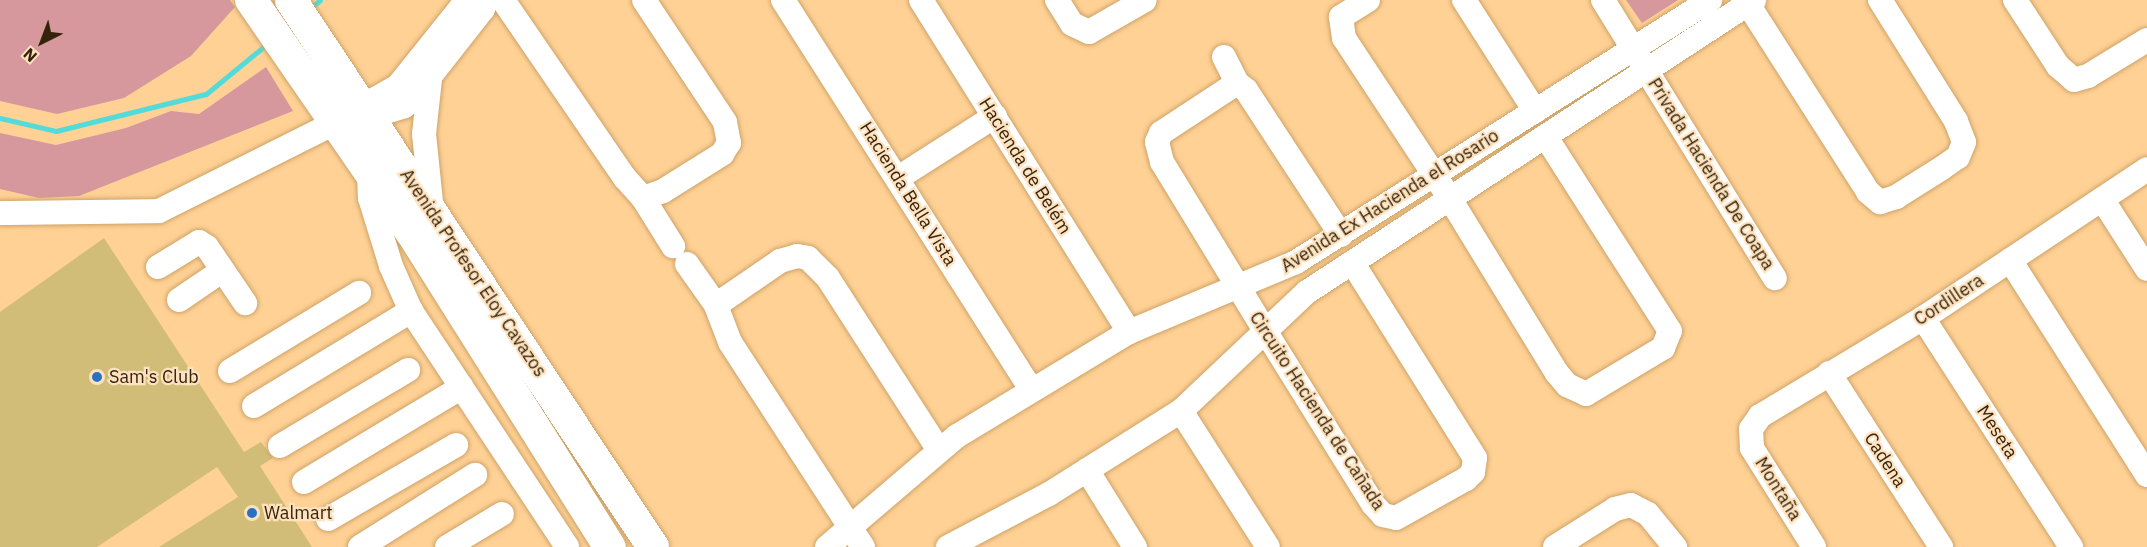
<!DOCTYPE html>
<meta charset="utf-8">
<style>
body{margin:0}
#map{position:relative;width:2147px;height:547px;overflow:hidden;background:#ffd195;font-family:"IBM Plex Sans",sans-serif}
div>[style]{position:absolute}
.green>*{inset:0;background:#d6989d}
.stream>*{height:5px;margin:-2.5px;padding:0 2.5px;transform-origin:2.5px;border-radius:2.5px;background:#52dbd9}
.building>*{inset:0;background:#d1bd77}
.roads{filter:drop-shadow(0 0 2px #cfa368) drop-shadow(0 0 2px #cfa368)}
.minor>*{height:24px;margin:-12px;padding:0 12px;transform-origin:12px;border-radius:12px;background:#fff}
.major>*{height:32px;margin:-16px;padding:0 16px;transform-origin:16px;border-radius:16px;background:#fff}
.dots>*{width:16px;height:16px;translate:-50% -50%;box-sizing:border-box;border:3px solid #fee2bf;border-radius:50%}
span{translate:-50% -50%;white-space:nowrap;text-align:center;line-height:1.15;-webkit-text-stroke:4.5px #fee2bf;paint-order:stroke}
.street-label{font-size:18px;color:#34230a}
.poi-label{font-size:18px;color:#34230a}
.left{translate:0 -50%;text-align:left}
.north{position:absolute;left:12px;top:12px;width:60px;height:60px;-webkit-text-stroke:4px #fee2bf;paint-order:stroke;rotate:222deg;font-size:16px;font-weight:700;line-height:24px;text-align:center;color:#34230a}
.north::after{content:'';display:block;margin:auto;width:21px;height:27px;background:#34230a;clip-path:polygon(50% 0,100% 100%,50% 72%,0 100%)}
</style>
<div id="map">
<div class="green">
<div style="clip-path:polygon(0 0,230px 0,235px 7px,191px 56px,124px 98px,57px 114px,0 101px)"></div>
<div style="clip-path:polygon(1626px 0,1678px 0,1642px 23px)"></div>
<div style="clip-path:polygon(266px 67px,293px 111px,79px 196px,39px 198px,0 189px,0 133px,56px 145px,126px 128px,171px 111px,199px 114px)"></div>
</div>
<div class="stream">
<div style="left:309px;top:9px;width:14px;rotate:-39deg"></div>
<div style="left:0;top:118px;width:57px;rotate:13.1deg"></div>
<div style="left:56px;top:131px;width:154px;rotate:-13.9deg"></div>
<div style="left:206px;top:94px;width:80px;rotate:-39.4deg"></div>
</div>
<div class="building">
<div style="clip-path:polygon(104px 238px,244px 452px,261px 442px,273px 458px,260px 466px,312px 547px,159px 547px,238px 497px,217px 467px,97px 547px,0 547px,0 312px)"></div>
</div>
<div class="roads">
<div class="minor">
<div style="left:503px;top:0;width:216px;rotate:55.6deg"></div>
<div style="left:625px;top:178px;width:27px;rotate:48deg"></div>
<div style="left:643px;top:198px;width:21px;rotate:-19deg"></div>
<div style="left:663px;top:191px;width:70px;rotate:-32.1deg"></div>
<div style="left:722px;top:154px;width:13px;rotate:-58deg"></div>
<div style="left:729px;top:143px;width:21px;rotate:-101deg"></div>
<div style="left:725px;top:122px;width:146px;rotate:-123.6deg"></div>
<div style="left:783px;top:0;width:462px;rotate:57.5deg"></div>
<div style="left:921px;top:0;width:392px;rotate:57.9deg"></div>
<div style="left:1057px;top:0;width:28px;rotate:58deg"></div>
<div style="left:1072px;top:24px;width:19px;rotate:25deg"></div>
<div style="left:1089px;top:32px;width:64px;rotate:-29.7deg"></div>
<div style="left:1368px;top:0;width:32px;rotate:148deg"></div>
<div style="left:1341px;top:17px;width:21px;rotate:82deg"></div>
<div style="left:1344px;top:38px;width:191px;rotate:56.6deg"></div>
<div style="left:1449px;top:197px;width:206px;rotate:58.5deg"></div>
<div style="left:1557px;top:373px;width:16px;rotate:50deg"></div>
<div style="left:1567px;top:385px;width:21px;rotate:25deg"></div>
<div style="left:1586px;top:394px;width:90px;rotate:-30.9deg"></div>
<div style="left:1663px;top:348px;width:18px;rotate:-68deg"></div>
<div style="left:1670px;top:331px;width:230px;rotate:-122.6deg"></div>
<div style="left:1464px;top:0;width:132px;rotate:57.4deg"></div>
<div style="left:1603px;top:0;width:327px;rotate:58.3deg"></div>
<div style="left:2015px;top:0;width:79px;rotate:56.9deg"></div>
<div style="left:2058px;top:66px;width:21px;rotate:41deg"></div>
<div style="left:2074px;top:80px;width:15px;rotate:-16deg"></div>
<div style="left:2088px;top:76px;width:69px;rotate:-31.4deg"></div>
<div style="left:1748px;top:4px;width:223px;rotate:57.4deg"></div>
<div style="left:1868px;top:192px;width:16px;rotate:40deg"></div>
<div style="left:1880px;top:202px;width:17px;rotate:-17deg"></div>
<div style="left:1896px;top:197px;width:54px;rotate:-32.2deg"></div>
<div style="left:1942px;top:168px;width:19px;rotate:-35deg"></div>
<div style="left:1958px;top:157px;width:16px;rotate:-68deg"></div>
<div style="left:1964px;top:142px;width:22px;rotate:-111deg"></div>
<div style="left:1956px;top:121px;width:143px;rotate:-122.1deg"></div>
<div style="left:1224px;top:57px;width:29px;rotate:63deg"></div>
<div style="left:430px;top:79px;width:55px;rotate:96.2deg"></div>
<div style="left:424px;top:134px;width:77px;rotate:84.1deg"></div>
<div style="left:363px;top:106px;width:40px;rotate:-29.7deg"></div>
<div style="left:398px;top:86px;width:110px;rotate:-51.3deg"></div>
<div style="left:369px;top:117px;width:37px;rotate:-17deg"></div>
<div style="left:404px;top:106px;width:12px;rotate:-42deg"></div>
<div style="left:413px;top:98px;width:113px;rotate:-51.8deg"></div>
<div style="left:483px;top:9px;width:9px;rotate:-72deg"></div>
<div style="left:369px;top:172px;width:26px;rotate:88deg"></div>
<div style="left:370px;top:198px;width:71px;rotate:72.8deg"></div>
<div style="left:391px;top:266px;width:49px;rotate:66deg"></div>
<div style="left:411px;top:311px;width:283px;rotate:56.5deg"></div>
<div style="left:898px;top:178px;width:115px;rotate:-32.6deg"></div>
<div style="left:643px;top:198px;width:57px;rotate:58deg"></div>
<div style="left:2102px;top:199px;width:83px;rotate:57.3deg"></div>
<div style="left:0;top:213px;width:159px;rotate:-0.7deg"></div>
<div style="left:159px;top:211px;width:197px;rotate:-26.6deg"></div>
<div style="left:1341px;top:235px;width:173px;rotate:-123.2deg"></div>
<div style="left:1246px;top:90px;width:11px;rotate:-142deg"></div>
<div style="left:1237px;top:83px;width:91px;rotate:146.7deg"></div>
<div style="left:1161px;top:133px;width:10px;rotate:114deg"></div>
<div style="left:1157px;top:142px;width:21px;rotate:76deg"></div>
<div style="left:1162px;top:162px;width:196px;rotate:58.6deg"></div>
<div style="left:1264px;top:329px;width:206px;rotate:58.1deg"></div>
<div style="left:1373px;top:504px;width:15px;rotate:48deg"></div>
<div style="left:1383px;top:515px;width:13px;rotate:13deg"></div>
<div style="left:1396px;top:518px;width:80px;rotate:-29.1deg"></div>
<div style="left:1466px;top:479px;width:10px;rotate:-45deg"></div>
<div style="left:1473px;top:472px;width:14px;rotate:-82deg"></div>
<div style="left:1475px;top:458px;width:231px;rotate:-122.1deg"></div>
<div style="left:2010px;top:260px;width:255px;rotate:57.5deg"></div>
<div style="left:687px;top:264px;width:50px;rotate:54.7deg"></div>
<div style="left:158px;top:267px;width:48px;rotate:-31.4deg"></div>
<div style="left:199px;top:242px;width:9px;rotate:32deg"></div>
<div style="left:207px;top:247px;width:68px;rotate:55.8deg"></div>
<div style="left:179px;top:300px;width:50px;rotate:-34.3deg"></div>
<div style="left:1923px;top:318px;width:273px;rotate:57.1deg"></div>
<div style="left:230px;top:371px;width:151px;rotate:-31.2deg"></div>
<div style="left:1829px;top:373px;width:207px;rotate:57.2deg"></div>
<div style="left:254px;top:406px;width:184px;rotate:-31.2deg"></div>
<div style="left:1181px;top:411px;width:161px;rotate:57.4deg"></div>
<div style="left:280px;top:446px;width:149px;rotate:-30.7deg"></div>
<div style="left:1087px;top:470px;width:91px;rotate:58.1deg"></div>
<div style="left:304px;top:482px;width:184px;rotate:-31deg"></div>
<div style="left:328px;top:519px;width:148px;rotate:-30deg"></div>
<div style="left:360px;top:547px;width:136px;rotate:-32.1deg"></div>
<div style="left:447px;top:547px;width:64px;rotate:-31deg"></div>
<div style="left:827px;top:547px;width:171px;rotate:-40.5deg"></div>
<div style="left:957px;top:436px;width:201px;rotate:-31.2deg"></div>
<div style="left:1129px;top:332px;width:181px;rotate:-22.7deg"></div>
<div style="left:1296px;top:262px;width:490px;rotate:-32.3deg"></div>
<div style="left:863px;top:547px;width:244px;rotate:-123deg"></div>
<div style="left:730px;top:342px;width:40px;rotate:-111deg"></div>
<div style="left:716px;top:305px;width:78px;rotate:-34.5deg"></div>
<div style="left:780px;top:261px;width:18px;rotate:-16deg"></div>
<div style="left:797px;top:256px;width:11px;rotate:10deg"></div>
<div style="left:808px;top:258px;width:28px;rotate:45deg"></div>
<div style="left:828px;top:278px;width:203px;rotate:57.2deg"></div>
<div style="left:948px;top:547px;width:114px;rotate:-27.7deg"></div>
<div style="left:1049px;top:494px;width:156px;rotate:-32.2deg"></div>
<div style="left:1181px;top:411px;width:173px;rotate:-43.4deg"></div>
<div style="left:1307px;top:292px;width:534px;rotate:-33.15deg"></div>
<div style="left:1555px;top:547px;width:71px;rotate:-32.3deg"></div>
<div style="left:1615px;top:509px;width:16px;rotate:-14deg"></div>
<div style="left:1631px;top:505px;width:19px;rotate:28deg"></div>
<div style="left:1648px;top:514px;width:43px;rotate:50.7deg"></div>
<div style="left:1814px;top:547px;width:117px;rotate:-122.1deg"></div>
<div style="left:1752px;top:448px;width:19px;rotate:-93deg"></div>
<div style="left:1751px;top:429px;width:16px;rotate:-55deg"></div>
<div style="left:1760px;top:416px;width:190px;rotate:-31deg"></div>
<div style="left:1923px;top:318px;width:269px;rotate:-33.6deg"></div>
</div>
<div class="major">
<div style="left:251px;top:0;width:283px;rotate:55.4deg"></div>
<div style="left:412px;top:233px;width:371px;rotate:57.8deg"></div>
<div style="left:291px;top:0;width:656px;rotate:56.5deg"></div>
</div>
</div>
<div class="dots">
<div style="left:97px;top:377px;background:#2972c2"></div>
<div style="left:252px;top:513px;background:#2972c2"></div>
</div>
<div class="street-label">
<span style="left:1025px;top:166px;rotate:58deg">Hacienda de Belém</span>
<span style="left:1711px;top:174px;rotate:58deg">Privada Hacienda De Coapa</span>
<span style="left:908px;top:194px;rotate:58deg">Hacienda Bella Vista</span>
<span style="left:1390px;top:201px;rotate:-32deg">Avenida Ex Hacienda el Rosario</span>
<span style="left:473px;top:273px;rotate:56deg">Avenida Profesor Eloy Cavazos</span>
<span style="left:1949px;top:300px;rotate:-33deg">Cordillera</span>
<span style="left:1317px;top:411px;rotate:57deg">Circuito Hacienda de Cañada</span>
<span style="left:1997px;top:432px;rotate:57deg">Meseta</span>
<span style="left:1885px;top:460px;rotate:57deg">Cadena</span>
<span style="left:1778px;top:489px;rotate:58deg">Montaña</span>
</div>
<div class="poi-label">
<span class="left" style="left:109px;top:377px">Sam's Club</span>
<span class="left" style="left:264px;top:513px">Walmart</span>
</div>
<div class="north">N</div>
</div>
